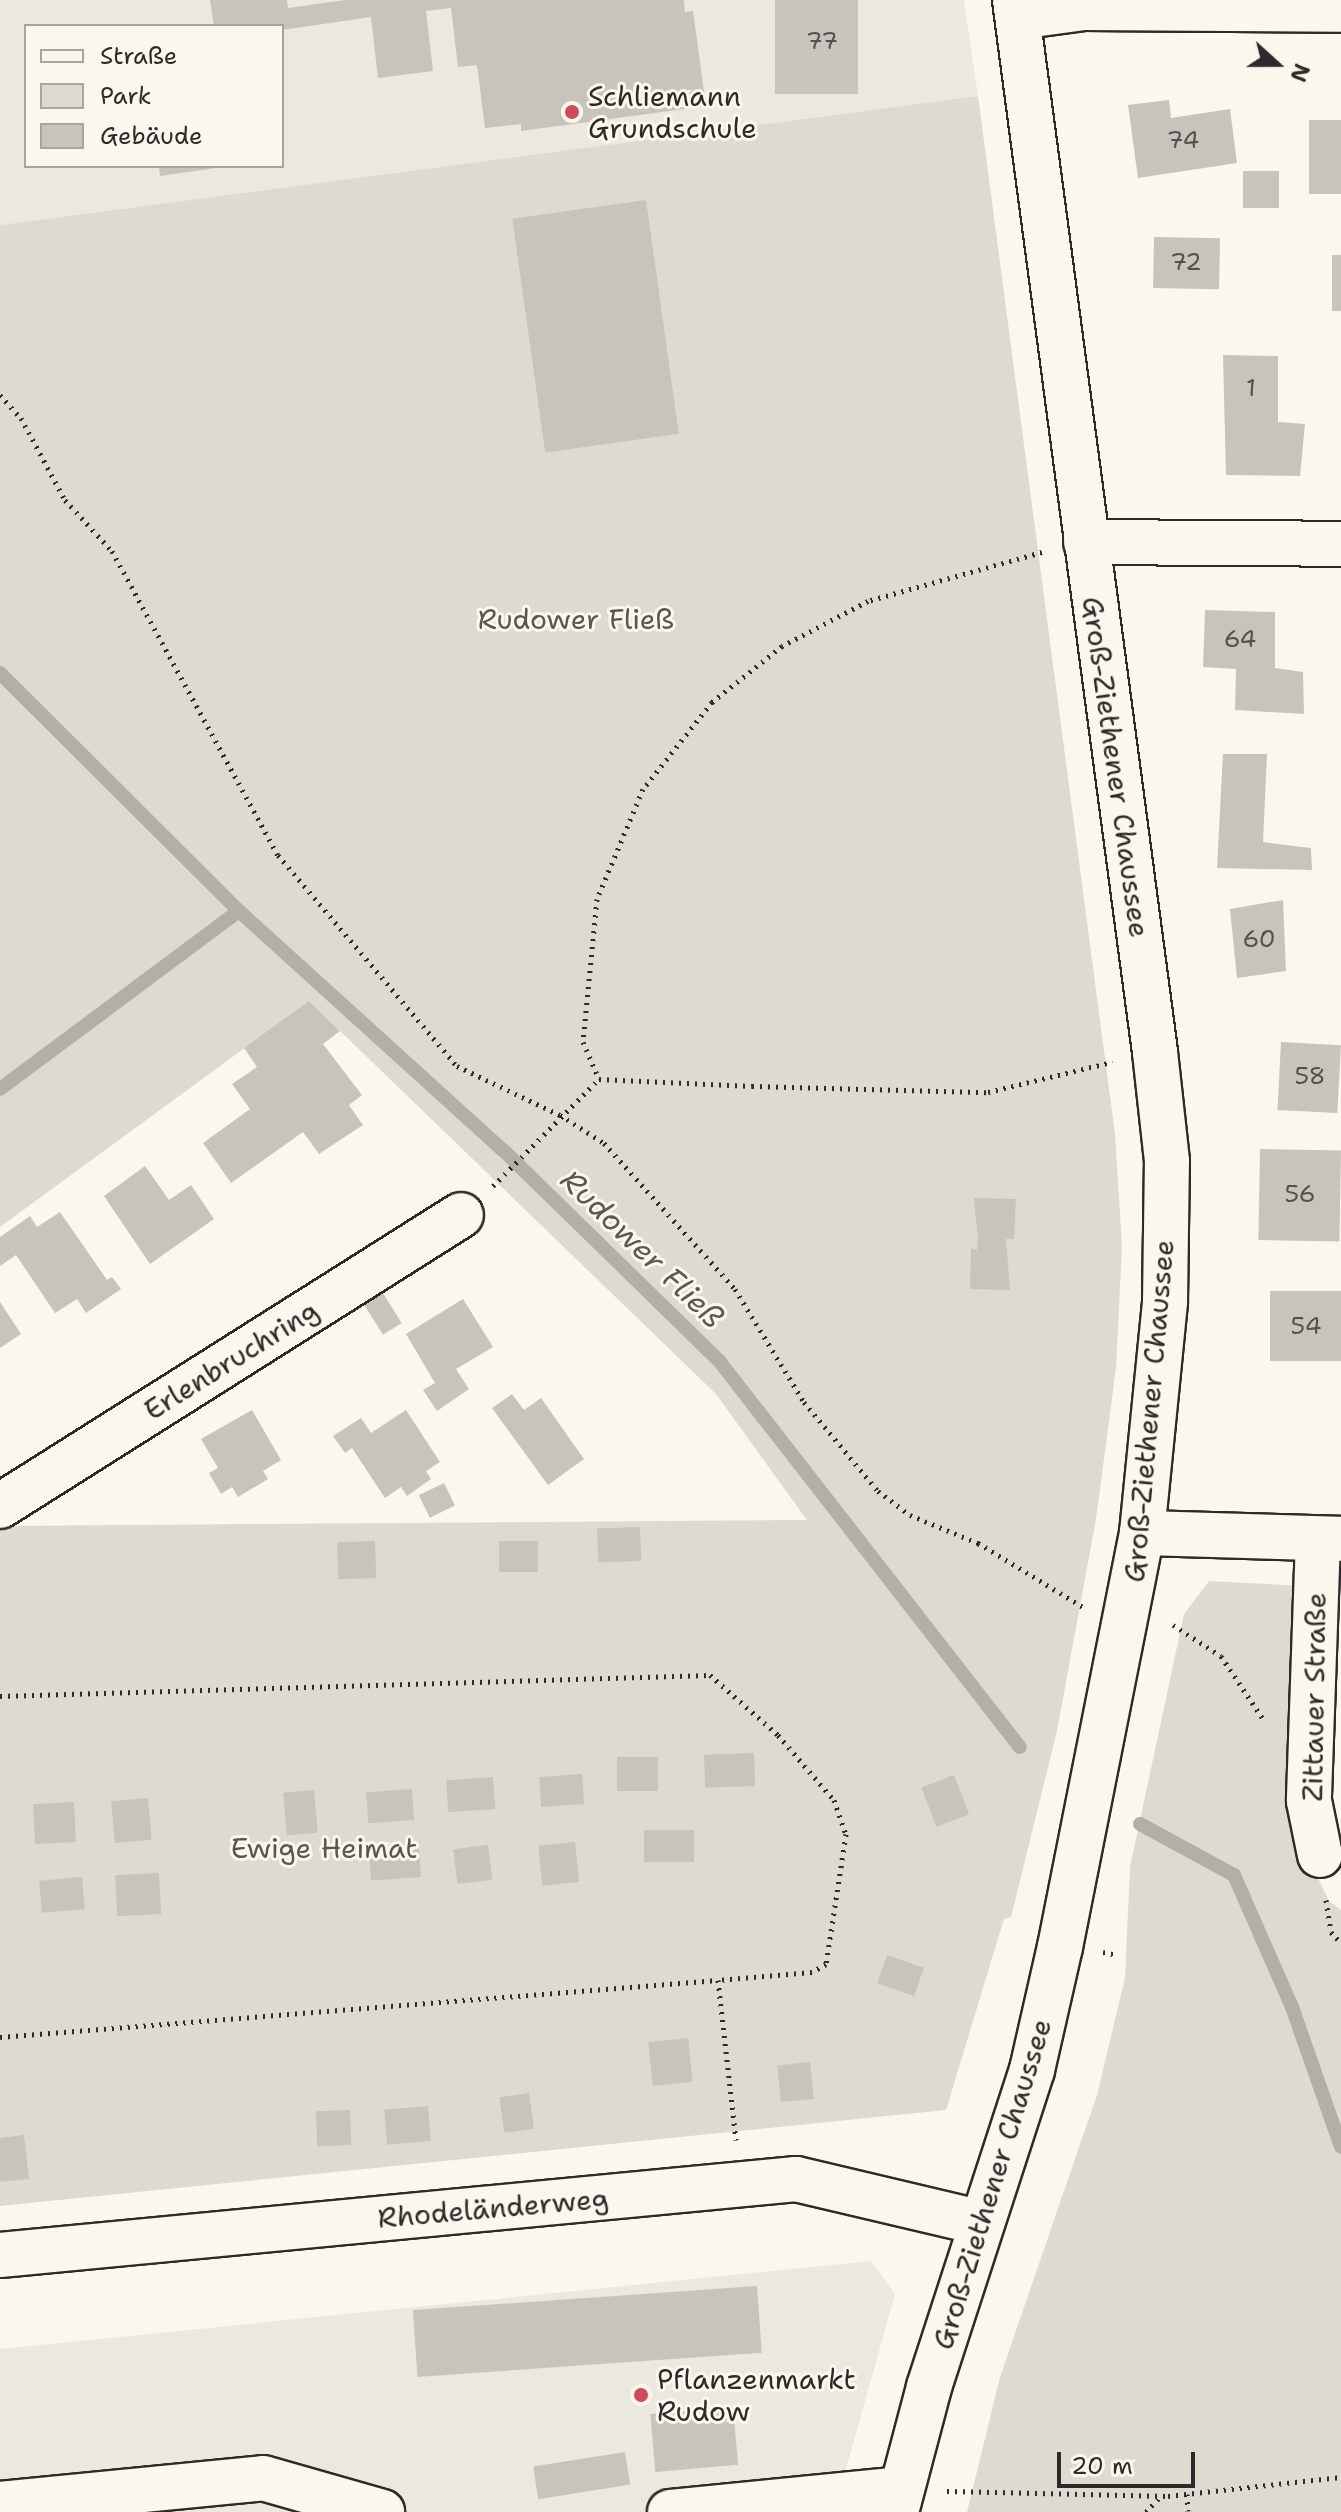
<!DOCTYPE html>
<meta charset="utf-8">
<style>
body{margin:0}
#map{position:relative;width:1341px;height:2512px;overflow:hidden;background:#fbf7ec;font-family:"Shantell Sans",sans-serif}
div>[style]{position:absolute}
[style*='--x']{left:calc(var(--x)*1px);top:calc(var(--y)*1px);width:calc(var(--w)*1px);rotate:calc(var(--a)*1deg)}
.built>*{inset:0;background:#ebe8de}
.green>*{inset:0;background:#dddad0}
.stream>*{height:14px;margin:-7px;padding:0 7px;transform-origin:7px;border-radius:7px;background:#b1afa7}
.building>*{inset:0;background:#c7c4bc;transform-origin:0 0}
.path>*{height:5px;margin-top:-2.5px;transform-origin:0;background:repeating-linear-gradient(90deg,#2b2b2b 0 2px,transparent 0 8px)}
.roads{filter:drop-shadow(2px 0 #2b2b2b) drop-shadow(-2px 0 #2b2b2b) drop-shadow(0 2px #2b2b2b) drop-shadow(0 -2px #2b2b2b)}
.minor>*{height:44px;margin:-22px;padding:0 22px;transform-origin:22px;border-radius:22px;background:#fbf7ec}
.dots>*{width:22px;height:22px;translate:-50% -50%;box-sizing:border-box;border:4px solid #fbf7ec;border-radius:50%}
span{translate:-50% -50%;white-space:nowrap;text-align:center;line-height:1.15;-webkit-text-stroke:6px #fbf7ec;paint-order:stroke}
.number-label{font-size:24px;color:#52514f}
.number-label span{-webkit-text-stroke-width:0}
.poi-label{font-size:28px;color:#2b2b2b}
.left{translate:0 -50%;text-align:left}
.park-label{font-size:28px;color:#585754}
.street-label{font-size:28px;color:#2b2b2b}
.water-label{font-size:30px;color:#5a5956;font-style:italic}
.legend{position:absolute;left:24px;top:24px;width:260px;height:144px;box-sizing:border-box;background:#fbf7ec;border:2px solid #a8a59f;margin:0;padding:10px 14px;list-style:none;font-size:24px;color:#2b2b2b}
.legend li{display:flex;align-items:center;gap:16px;height:40px}
.legend b{width:40px;border:2px solid #a8a59f}
.north{position:absolute;left:1237px;top:24px;width:80px;height:80px;-webkit-text-stroke:6px #fbf7ec;paint-order:stroke;rotate:111deg;font-size:22px;font-weight:700;line-height:32px;text-align:center;color:#2b2b2b}
.north::after{content:'';display:block;margin:auto;width:28px;height:36px;background:#2b2b2b;clip-path:polygon(50% 0,100% 100%,50% 72%,0 100%)}
.scale{position:absolute;left:1057px;top:2452px;width:138px;height:36px;box-sizing:border-box;border:4px solid #2b2b2b;border-top:0;padding-left:10px;font-size:24px;line-height:28px;white-space:nowrap;color:#2b2b2b;-webkit-text-stroke:6px #fbf7ec;paint-order:stroke}
</style>
<div id="map">
<div class="built">
<div style="clip-path:polygon(evenodd,0 0,964px 0,978px 96px,0 225px,0 0,26px 26px,282px 26px,282px 166px,26px 166px,26px 26px)"></div>
<div style="clip-path:polygon(871px 2261px,895px 2294px,834px 2512px,0 2512px,0 2349px)"></div>
</div>
<div class="green">
<div style="clip-path:polygon(978px 96px,1115px 1134px,1122px 1246px,1116px 1368px,1096px 1519px,1057px 1731px,1011px 1917px,1004px 1919px,946px 2110px,0 2206px,0 1526px,807px 1520px,716px 1394px,309px 1001px,0 1227px,0 225px)"></div>
<div style="clip-path:polygon(1209px 1581px,1303px 1586px,1314px 1870px,1329px 1901px,1341px 1910px,1341px 2512px,967px 2512px,1000px 2377px,1097px 2095px,1125px 1978px,1130px 1867px,1184px 1614px)"></div>
</div>
<div class="stream">
<div style="--x:0;--y:673;--w:337;--a:44.9"></div>
<div style="--x:239;--y:911;--w:356;--a:42.2"></div>
<div style="--x:503;--y:1150;--w:303;--a:44.3"></div>
<div style="--x:720;--y:1362;--w:488;--a:52.1"></div>
<div style="--x:0;--y:1089;--w:298;--a:-36.7"></div>
<div style="--x:1140;--y:1824;--w:107;--a:28.5"></div>
<div style="--x:1234;--y:1875;--w:144;--a:66.3"></div>
<div style="--x:1292;--y:2007;--w:148;--a:70.7"></div>
</div>
<div class="building">
<div style="clip-path:polygon(210px 0,287px 0,288px 8px,345px 0,684px 0,685px 12px,693px 11px,706px 106px,521px 131px,521px 124px,485px 128px,477px 65px,458px 67px,451px 8px,426px 11px,433px 71px,378px 78px,371px 17px,282px 30px,214px 26px)"></div>
<div style="left:775px;top:0;width:83px;height:94px"></div>
<div style="clip-path:polygon(1169px 100px,1171px 118px,1230px 109px,1237px 163px,1138px 178px,1128px 105px)"></div>
<div style="left:1341px;top:120px;width:74px;height:32px;rotate:90deg"></div>
<div style="clip-path:polygon(159px 166px,216px 166px,216px 168px,160px 176px)"></div>
<div style="left:1243px;top:171px;width:36px;height:37px"></div>
<div style="left:646px;top:200px;width:236px;height:135px;rotate:82deg"></div>
<div style="left:1154px;top:237px;width:66px;height:51px;rotate:1deg"></div>
<div style="left:1332px;top:255px;width:9px;height:56px"></div>
<div style="clip-path:polygon(1223px 355px,1278px 356px,1278px 422px,1305px 424px,1300px 476px,1226px 475px)"></div>
<div style="clip-path:polygon(1205px 610px,1275px 612px,1275px 668px,1303px 672px,1304px 714px,1235px 710px,1236px 669px,1203px 667px)"></div>
<div style="clip-path:polygon(1223px 754px,1267px 754px,1263px 842px,1311px 848px,1312px 870px,1217px 868px)"></div>
<div style="clip-path:polygon(1283px 900px,1286px 971px,1237px 978px,1230px 909px)"></div>
<div style="clip-path:polygon(309px 1001px,340px 1031px,323px 1044px,362px 1095px,349px 1105px,363px 1125px,319px 1154px,303px 1132px,231px 1183px,203px 1143px,250px 1109px,232px 1084px,257px 1067px,244px 1048px)"></div>
<div style="left:1281px;top:1042px;width:60px;height:68px;rotate:3deg"></div>
<div style="left:1260px;top:1149px;width:81px;height:91px;rotate:1deg"></div>
<div style="clip-path:polygon(145px 1166px,169px 1200px,191px 1185px,214px 1219px,150px 1264px,104px 1196px)"></div>
<div style="clip-path:polygon(974px 1198px,1016px 1199px,1014px 1239px,1006px 1239px,1010px 1290px,970px 1289px,971px 1248px,977px 1250px,978px 1239px)"></div>
<div style="clip-path:polygon(60px 1212px,107px 1280px,112px 1277px,121px 1289px,86px 1313px,77px 1299px,55px 1313px,16px 1255px,0 1266px,0 1237px,30px 1216px,37px 1227px)"></div>
<div style="left:381px;top:1290px;width:39px;height:22px;rotate:58deg"></div>
<div style="left:1341px;top:1291px;width:70px;height:71px;rotate:90deg"></div>
<div style="clip-path:polygon(463px 1299px,493px 1347px,456px 1369px,469px 1389px,437px 1411px,423px 1390px,435px 1383px,406px 1334px)"></div>
<div style="clip-path:polygon(0 1302px,21px 1334px,0 1348px)"></div>
<div style="clip-path:polygon(512px 1394px,524px 1410px,541px 1398px,584px 1459px,548px 1485px,492px 1408px)"></div>
<div style="clip-path:polygon(252px 1410px,281px 1460px,263px 1471px,268px 1479px,238px 1497px,232px 1487px,221px 1494px,209px 1473px,218px 1468px,201px 1439px)"></div>
<div style="clip-path:polygon(406px 1410px,440px 1462px,426px 1471px,431px 1479px,407px 1496px,401px 1487px,385px 1498px,352px 1448px,345px 1453px,333px 1436px,361px 1418px,371px 1433px)"></div>
<div style="left:444px;top:1483px;width:25px;height:28px;rotate:64deg"></div>
<div style="left:640px;top:1527px;width:34px;height:43px;rotate:88deg"></div>
<div style="left:375px;top:1541px;width:37px;height:38px;rotate:88deg"></div>
<div style="left:499px;top:1541px;width:39px;height:31px"></div>
<div style="left:754px;top:1753px;width:33px;height:50px;rotate:88deg"></div>
<div style="left:658px;top:1757px;width:34px;height:41px;rotate:90deg"></div>
<div style="left:582px;top:1774px;width:30px;height:43px;rotate:86deg"></div>
<div style="left:954px;top:1775px;width:42px;height:35px;rotate:69deg"></div>
<div style="left:493px;top:1777px;width:32px;height:47px;rotate:86deg"></div>
<div style="left:412px;top:1789px;width:31px;height:46px;rotate:86deg"></div>
<div style="left:314px;top:1790px;width:43px;height:31px;rotate:85deg"></div>
<div style="left:148px;top:1798px;width:42px;height:37px;rotate:85deg"></div>
<div style="left:74px;top:1802px;width:40px;height:41px;rotate:87deg"></div>
<div style="left:694px;top:1830px;width:32px;height:50px;rotate:90deg"></div>
<div style="left:575px;top:1842px;width:40px;height:37px;rotate:84deg"></div>
<div style="left:488px;top:1845px;width:35px;height:35px;rotate:83deg"></div>
<div style="left:419px;top:1849px;width:28px;height:50px;rotate:86deg"></div>
<div style="left:159px;top:1873px;width:41px;height:44px;rotate:87deg"></div>
<div style="left:82px;top:1877px;width:32px;height:43px;rotate:85deg"></div>
<div style="left:887px;top:1955px;width:39px;height:30px;rotate:19deg"></div>
<div style="left:688px;top:2038px;width:44px;height:40px;rotate:84deg"></div>
<div style="left:810px;top:2062px;width:37px;height:33px;rotate:84deg"></div>
<div style="left:529px;top:2093px;width:36px;height:30px;rotate:82deg"></div>
<div style="left:428px;top:2106px;width:35px;height:44px;rotate:85deg"></div>
<div style="left:350px;top:2110px;width:35px;height:34px;rotate:88deg"></div>
<div style="clip-path:polygon(24px 2135px,29px 2179px,0 2182px,0 2138px)"></div>
<div style="left:757px;top:2286px;width:67px;height:345px;rotate:86deg"></div>
<div style="left:733px;top:2407px;width:58px;height:83px;rotate:85deg"></div>
<div style="left:625px;top:2452px;width:33px;height:93px;rotate:81deg"></div>
</div>
<div class="path">
<div style="--x:0;--y:395;--w:31;--a:48"></div>
<div style="--x:21;--y:418;--w:93;--a:61.8"></div>
<div style="--x:65;--y:500;--w:69;--a:47.3"></div>
<div style="--x:112;--y:551;--w:346;--a:61.4"></div>
<div style="--x:278;--y:855;--w:277;--a:49.7"></div>
<div style="--x:457;--y:1066;--w:114;--a:25.4"></div>
<div style="--x:560;--y:1115;--w:52;--a:32.5"></div>
<div style="--x:604;--y:1143;--w:196;--a:48.1"></div>
<div style="--x:735;--y:1289;--w:132;--a:58.6"></div>
<div style="--x:804;--y:1402;--w:116;--a:50.3"></div>
<div style="--x:878;--y:1491;--w:40;--a:37"></div>
<div style="--x:910;--y:1515;--w:74;--a:22.4"></div>
<div style="--x:978;--y:1543;--w:123;--a:31.4"></div>
<div style="--x:1042;--y:552;--w:181;--a:164.3"></div>
<div style="--x:868;--y:601;--w:97;--a:152.4"></div>
<div style="--x:782;--y:646;--w:90;--a:141.3"></div>
<div style="--x:712;--y:702;--w:111;--a:128.4"></div>
<div style="--x:643;--y:789;--w:119;--a:112.7"></div>
<div style="--x:597;--y:899;--w:144;--a:95.6"></div>
<div style="--x:583;--y:1042;--w:40;--a:66.6"></div>
<div style="--x:599;--y:1079;--w:153;--a:2.6"></div>
<div style="--x:752;--y:1086;--w:236;--a:1.5"></div>
<div style="--x:988;--y:1092;--w:128;--a:-13.6"></div>
<div style="--x:493;--y:1186;--w:151;--a:-45.3"></div>
<div style="--x:1173;--y:1625;--w:57;--a:32.9"></div>
<div style="--x:1221;--y:1656;--w:79;--a:56.3"></div>
<div style="--x:0;--y:1696;--w:710;--a:-1.69"></div>
<div style="--x:710;--y:1675;--w:91;--a:41.4"></div>
<div style="--x:778;--y:1735;--w:86;--a:49.3"></div>
<div style="--x:834;--y:1800;--w:36;--a:71"></div>
<div style="--x:846;--y:1834;--w:132;--a:98.7"></div>
<div style="--x:826;--y:1964;--w:16;--a:150"></div>
<div style="--x:812;--y:1972;--w:94;--a:175.1"></div>
<div style="--x:718;--y:1980;--w:161;--a:83.6"></div>
<div style="--x:1326;--y:1900;--w:32;--a:81"></div>
<div style="--x:1331;--y:1932;--w:15;--a:48"></div>
<div style="--x:1103;--y:1952;--w:14;--a:12"></div>
<div style="--x:0;--y:2037;--w:720;--a:-4.54"></div>
<div style="--x:947;--y:2491;--w:221;--a:1.3"></div>
<div style="--x:1168;--y:2496;--w:174;--a:-6.3"></div>
<div style="--x:1187;--y:2494;--w:17;--a:87"></div>
<div style="--x:1146;--y:2512;--w:21;--a:-47"></div>
</div>
<div class="roads">
<div class="minor">
<div style="--x:1018;--y:17;--w:67;--a:-7.8"></div>
<div style="--x:1084;--y:8;--w:257;--a:0.4"></div>
<div style="--x:1086;--y:542;--w:255;--a:0.4"></div>
<div style="--x:0;--y:1506;--w:545;--a:-32.26"></div>
<div style="--x:1142;--y:1533;--w:199;--a:1.7"></div>
<div style="--x:1318;--y:1539;--w:262;--a:92"></div>
<div style="--x:1309;--y:1801;--w:55;--a:78.5"></div>
<div style="--x:0;--y:2255;--w:800;--a:-5.45"></div>
<div style="--x:796;--y:2179;--w:191;--a:13.3"></div>
<div style="--x:0;--y:2504;--w:264;--a:-5.6"></div>
<div style="--x:263;--y:2478;--w:124;--a:15.9"></div>
<div style="--x:670;--y:2512;--w:232;--a:-5.7"></div>
<div style="--x:896;--y:2512;--w:129;--a:-75.2"></div>
<div style="--x:929;--y:2387;--w:333;--a:-72"></div>
<div style="--x:1032;--y:2070;--w:126;--a:-77.2"></div>
<div style="--x:1060;--y:1947;--w:422;--a:-78.8"></div>
<div style="--x:1142;--y:1533;--w:233;--a:-84.3"></div>
<div style="--x:1165;--y:1301;--w:140;--a:-89.2"></div>
<div style="--x:1167;--y:1161;--w:110;--a:-96.3"></div>
<div style="--x:1155;--y:1052;--w:1061;--a:-97.58"></div>
</div>
</div>
<div class="dots">
<div style="left:572px;top:112px;background:#d1495b"></div>
<div style="left:641px;top:2395px;background:#d1495b"></div>
</div>
<div class="number-label">
<span style="left:822px;top:42px">77</span>
<span style="left:1183px;top:141px">74</span>
<span style="left:1186px;top:263px">72</span>
<span style="left:1251px;top:389px">1</span>
<span style="left:1240px;top:640px">64</span>
<span style="left:1259px;top:940px">60</span>
<span style="left:1310px;top:1077px">58</span>
<span style="left:1300px;top:1195px">56</span>
<span style="left:1306px;top:1327px">54</span>
</div>
<div class="poi-label">
<span class="left" style="left:588px;top:112px">Schliemann<br>Grundschule</span>
<span class="left" style="left:657px;top:2395px">Pflanzenmarkt<br>Rudow</span>
</div>
<div class="park-label">
<span style="left:576px;top:619px">Rudower Fließ</span>
<span style="left:324px;top:1848px">Ewige Heimat</span>
</div>
<div class="street-label">
<span style="left:1116px;top:767px;rotate:82deg">Groß-Ziethener Chaussee</span>
<span style="left:231px;top:1360px;rotate:-32deg">Erlenbruchring</span>
<span style="left:1149px;top:1411px;rotate:-85deg">Groß-Ziethener Chaussee</span>
<span style="left:1314px;top:1697px;rotate:-89deg">Zittauer Straße</span>
<span style="left:992px;top:2184px;rotate:-73deg">Groß-Ziethener Chaussee</span>
<span style="left:493px;top:2208px;rotate:-5deg">Rhodeländerweg</span>
</div>
<div class="water-label">
<span style="left:642px;top:1249px;rotate:44deg">Rudower Fließ</span>
</div>
<ul class="legend">
<li><b style="height:10px;background:#fbf7ec"></b>Straße</li>
<li><b style="height:22px;background:#dddad0"></b>Park</li>
<li><b style="height:22px;background:#c7c4bc"></b>Gebäude</li>
</ul>
<div class="north">N</div>
<div class="scale">20 m</div>
</div>
